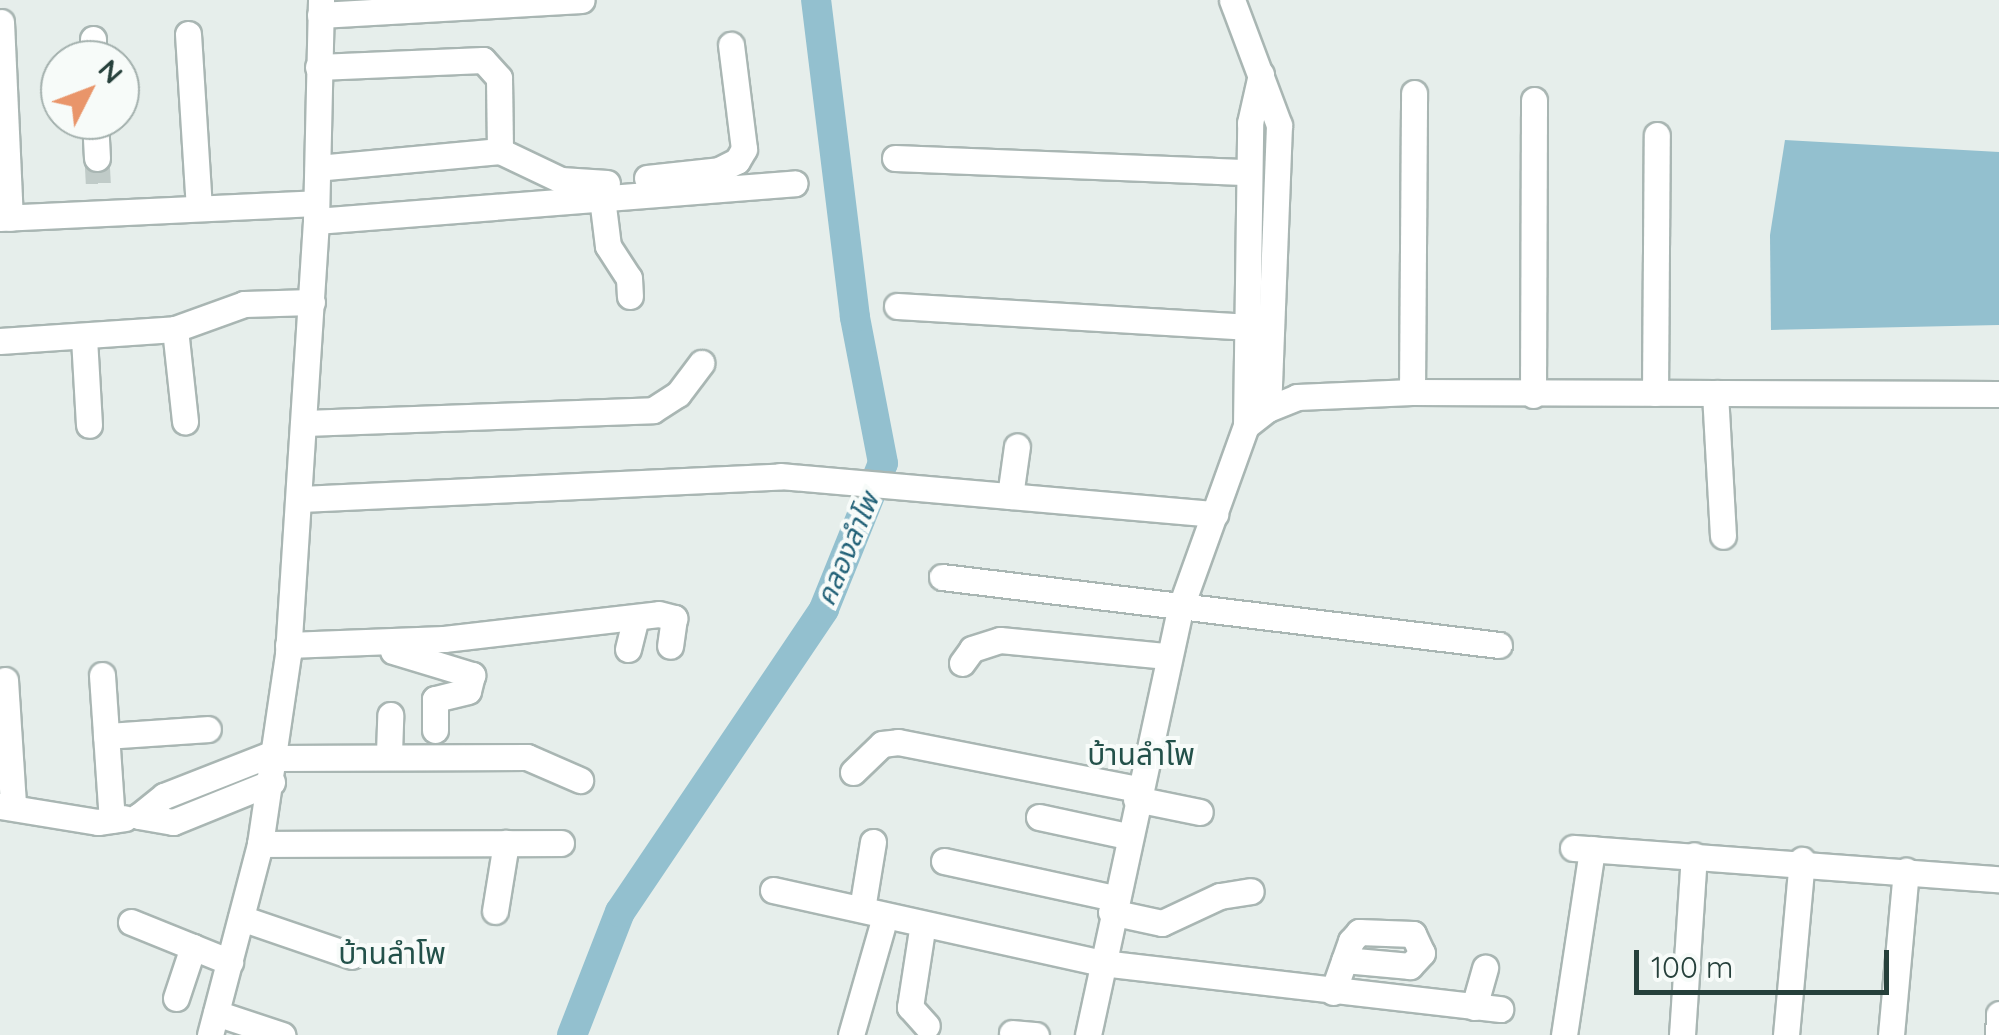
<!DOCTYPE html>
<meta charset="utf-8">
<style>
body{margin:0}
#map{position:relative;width:1999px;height:1035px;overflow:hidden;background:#e6eeeb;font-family:Quicksand,"Noto Sans Thai",sans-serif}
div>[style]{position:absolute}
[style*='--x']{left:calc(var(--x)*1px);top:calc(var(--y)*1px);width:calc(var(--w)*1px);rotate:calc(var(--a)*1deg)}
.water>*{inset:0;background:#93c0cf}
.river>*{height:30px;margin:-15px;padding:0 15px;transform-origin:15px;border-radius:15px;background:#93c0cf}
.minor-tunnel>*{height:25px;margin-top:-12.5px;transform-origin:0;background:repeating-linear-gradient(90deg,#c0cbc8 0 25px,transparent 0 37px)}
.roads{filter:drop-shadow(2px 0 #a9b6b3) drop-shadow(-2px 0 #a9b6b3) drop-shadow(0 2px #a9b6b3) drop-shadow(0 -2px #a9b6b3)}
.minor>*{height:25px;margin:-12.5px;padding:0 12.5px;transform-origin:12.5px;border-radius:12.5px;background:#fff}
span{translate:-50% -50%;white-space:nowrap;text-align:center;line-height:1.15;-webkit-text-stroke:8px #f7fbf9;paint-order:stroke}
.water-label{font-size:28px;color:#236278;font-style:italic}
.quarter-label{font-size:30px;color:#23514a}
.north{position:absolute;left:40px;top:40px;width:100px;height:100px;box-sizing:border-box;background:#f7fbf9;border:2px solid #a3b0ad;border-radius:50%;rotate:48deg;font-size:28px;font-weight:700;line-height:40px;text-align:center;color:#26403b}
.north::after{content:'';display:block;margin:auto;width:35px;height:45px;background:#e9956a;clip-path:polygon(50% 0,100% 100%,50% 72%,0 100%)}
.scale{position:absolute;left:1634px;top:950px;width:255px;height:45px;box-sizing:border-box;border:5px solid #26403b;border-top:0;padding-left:12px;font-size:30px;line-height:35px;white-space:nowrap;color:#26403b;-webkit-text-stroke:8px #f7fbf9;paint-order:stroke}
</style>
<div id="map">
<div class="water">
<div style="clip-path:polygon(1785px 140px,1999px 152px,1999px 325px,1771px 330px,1770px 235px)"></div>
</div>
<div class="river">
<div style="--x:572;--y:1035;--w:132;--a:-68.7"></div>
<div style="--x:620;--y:912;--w:365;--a:-56"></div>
<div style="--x:824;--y:609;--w:157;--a:-68"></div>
<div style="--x:883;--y:463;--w:149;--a:-100.9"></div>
<div style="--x:855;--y:317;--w:319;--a:-97"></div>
</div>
<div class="minor-tunnel">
<div style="--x:97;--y:158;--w:35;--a:87"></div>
</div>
<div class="roads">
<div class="minor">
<div style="--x:1232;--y:0;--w:134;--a:69.4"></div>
<div style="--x:1279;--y:125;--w:284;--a:92.2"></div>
<div style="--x:320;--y:15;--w:262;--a:-3.3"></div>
<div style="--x:1;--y:22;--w:196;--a:87.4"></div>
<div style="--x:188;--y:34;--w:174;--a:86.4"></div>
<div style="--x:93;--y:39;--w:21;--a:90"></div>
<div style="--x:318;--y:67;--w:165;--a:-2.4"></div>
<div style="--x:483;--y:60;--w:24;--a:48"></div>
<div style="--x:499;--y:78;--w:73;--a:89.2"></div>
<div style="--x:500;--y:151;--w:183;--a:174.7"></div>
<div style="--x:95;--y:120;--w:38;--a:87"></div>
<div style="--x:500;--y:151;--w:68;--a:25.4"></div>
<div style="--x:561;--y:180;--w:46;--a:3.7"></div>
<div style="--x:895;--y:158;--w:354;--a:2.3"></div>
<div style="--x:647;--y:178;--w:72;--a:-6.3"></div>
<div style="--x:719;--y:170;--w:20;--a:-27"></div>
<div style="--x:737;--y:161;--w:14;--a:-60"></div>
<div style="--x:744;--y:149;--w:105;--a:-97.1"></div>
<div style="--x:602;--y:198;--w:48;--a:82.9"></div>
<div style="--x:608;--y:246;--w:38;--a:57"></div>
<div style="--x:629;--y:278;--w:18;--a:87"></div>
<div style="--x:0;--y:218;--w:316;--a:-2.7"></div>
<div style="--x:316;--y:221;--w:480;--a:-4.5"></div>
<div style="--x:897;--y:306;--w:350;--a:3.4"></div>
<div style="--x:175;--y:329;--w:93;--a:83.8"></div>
<div style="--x:84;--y:338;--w:87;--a:86.7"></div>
<div style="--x:0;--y:341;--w:175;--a:-3.9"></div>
<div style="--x:175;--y:329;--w:73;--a:-19.9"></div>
<div style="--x:244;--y:304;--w:68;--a:-1.7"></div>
<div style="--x:1412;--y:392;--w:299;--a:-89.6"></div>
<div style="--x:1655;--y:393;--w:258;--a:-89.6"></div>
<div style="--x:1715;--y:393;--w:143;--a:86.8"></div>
<div style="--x:1533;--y:395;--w:295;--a:-89.8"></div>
<div style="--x:305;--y:423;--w:348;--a:-2.1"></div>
<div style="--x:653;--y:410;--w:30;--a:-33"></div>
<div style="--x:678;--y:394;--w:39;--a:-53"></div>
<div style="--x:1246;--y:426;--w:303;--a:-89.2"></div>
<div style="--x:1250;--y:123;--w:50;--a:-77.3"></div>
<div style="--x:1010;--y:496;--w:50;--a:-82"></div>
<div style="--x:301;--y:499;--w:480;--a:-2.7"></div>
<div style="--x:780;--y:476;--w:437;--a:5"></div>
<div style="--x:942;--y:577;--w:561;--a:6.96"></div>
<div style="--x:288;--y:645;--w:156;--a:-2.2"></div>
<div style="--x:444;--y:639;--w:216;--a:-6.6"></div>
<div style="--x:659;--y:614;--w:16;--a:15"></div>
<div style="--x:674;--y:618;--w:28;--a:98"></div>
<div style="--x:628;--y:649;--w:29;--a:-76"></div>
<div style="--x:393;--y:651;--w:83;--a:16.9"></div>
<div style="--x:472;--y:675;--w:16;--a:104"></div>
<div style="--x:468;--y:691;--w:34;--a:166"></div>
<div style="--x:435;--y:699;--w:31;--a:90"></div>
<div style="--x:962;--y:663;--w:17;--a:-54"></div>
<div style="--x:972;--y:649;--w:29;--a:-18"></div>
<div style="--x:1000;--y:640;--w:168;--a:5.5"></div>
<div style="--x:102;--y:675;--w:145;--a:86.1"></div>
<div style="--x:5;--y:680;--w:125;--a:86.3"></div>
<div style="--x:106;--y:736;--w:102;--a:-3.9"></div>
<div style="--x:389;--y:753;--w:38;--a:-88"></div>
<div style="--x:276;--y:758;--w:251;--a:-0.2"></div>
<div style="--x:527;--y:757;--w:58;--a:23.5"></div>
<div style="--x:853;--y:772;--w:40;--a:-44"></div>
<div style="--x:882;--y:744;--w:16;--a:-7"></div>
<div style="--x:898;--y:742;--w:244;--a:11.1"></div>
<div style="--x:272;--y:782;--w:107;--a:158"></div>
<div style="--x:173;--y:822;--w:35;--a:-170"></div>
<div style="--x:139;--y:816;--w:32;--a:-39"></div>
<div style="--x:164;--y:796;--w:120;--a:-21.4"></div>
<div style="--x:1136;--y:799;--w:65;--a:11.5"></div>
<div style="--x:0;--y:806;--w:99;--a:9.3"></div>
<div style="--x:98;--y:822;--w:27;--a:-8"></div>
<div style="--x:1039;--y:817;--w:90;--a:12.2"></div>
<div style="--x:260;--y:844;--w:301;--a:-0.2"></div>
<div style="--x:1573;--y:848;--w:427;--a:4.2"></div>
<div style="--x:944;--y:861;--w:174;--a:12.3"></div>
<div style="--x:773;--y:890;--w:337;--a:12.5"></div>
<div style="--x:1102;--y:963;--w:401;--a:6.6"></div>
<div style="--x:862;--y:909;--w:68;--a:-80.7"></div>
<div style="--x:495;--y:911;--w:69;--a:-80.8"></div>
<div style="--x:1111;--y:912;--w:52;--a:12.2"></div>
<div style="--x:1162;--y:923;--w:64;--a:-25"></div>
<div style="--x:1220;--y:896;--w:31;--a:-9"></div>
<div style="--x:241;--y:918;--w:117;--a:18.9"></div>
<div style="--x:131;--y:922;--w:107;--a:22"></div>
<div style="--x:921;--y:936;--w:72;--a:98.8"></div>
<div style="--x:910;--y:1007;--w:25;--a:48"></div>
<div style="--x:1333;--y:992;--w:54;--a:-70.6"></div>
<div style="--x:1351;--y:941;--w:12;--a:-48"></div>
<div style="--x:1359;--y:932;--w:54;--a:2.1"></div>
<div style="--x:1413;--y:934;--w:21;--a:65"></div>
<div style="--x:1422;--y:953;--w:18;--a:133"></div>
<div style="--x:1410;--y:966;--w:66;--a:-174.8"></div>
<div style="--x:176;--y:998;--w:54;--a:-71.6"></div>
<div style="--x:1474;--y:1007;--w:41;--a:-74.2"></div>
<div style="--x:216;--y:1013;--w:70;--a:18.4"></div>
<div style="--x:1012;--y:1033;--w:24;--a:5"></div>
<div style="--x:210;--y:1035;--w:197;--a:-75.3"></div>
<div style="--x:260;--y:844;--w:192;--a:-81.6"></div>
<div style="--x:288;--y:654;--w:434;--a:-86.3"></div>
<div style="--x:316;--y:221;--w:221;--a:-88.7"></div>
<div style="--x:851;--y:1035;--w:112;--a:-74"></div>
<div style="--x:1088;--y:1035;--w:436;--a:-77.8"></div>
<div style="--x:1180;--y:609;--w:195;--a:-70.2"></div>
<div style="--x:1246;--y:426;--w:28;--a:-38"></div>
<div style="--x:1268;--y:409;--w:31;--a:-22"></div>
<div style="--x:1297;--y:397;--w:115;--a:-2.5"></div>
<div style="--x:1412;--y:392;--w:587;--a:0.2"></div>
<div style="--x:1564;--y:1035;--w:188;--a:-81.4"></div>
<div style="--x:1682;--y:1035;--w:180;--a:-86.2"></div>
<div style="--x:1786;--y:1035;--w:176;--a:-84.8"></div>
<div style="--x:1891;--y:1035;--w:165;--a:-84.8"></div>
<div style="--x:1998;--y:1035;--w:21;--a:-87"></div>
</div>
</div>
<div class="water-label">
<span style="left:847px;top:549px;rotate:-67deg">คลองลำโพ</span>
</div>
<div class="quarter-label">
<span style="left:1141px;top:754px">บ้านลำโพ</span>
<span style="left:392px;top:953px">บ้านลำโพ</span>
</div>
<div class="north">N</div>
<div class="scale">100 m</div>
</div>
